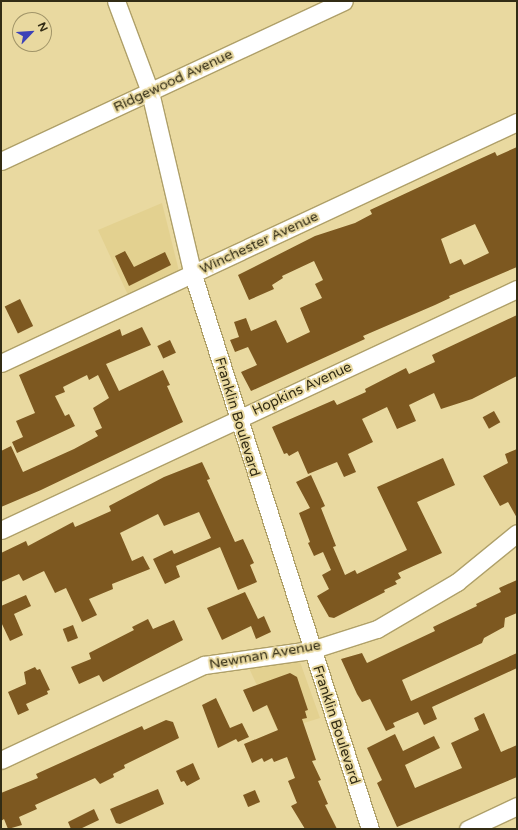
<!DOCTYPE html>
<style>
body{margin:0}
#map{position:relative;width:518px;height:830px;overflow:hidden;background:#e9d9a0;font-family:"Varela Round",sans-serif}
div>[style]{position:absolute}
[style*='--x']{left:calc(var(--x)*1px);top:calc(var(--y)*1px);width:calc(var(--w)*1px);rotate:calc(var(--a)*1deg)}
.built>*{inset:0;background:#e3d190}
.building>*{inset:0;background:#7d5820;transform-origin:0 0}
.roads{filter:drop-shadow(1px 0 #afa069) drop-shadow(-1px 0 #afa069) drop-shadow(0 1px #afa069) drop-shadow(0 -1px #afa069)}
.minor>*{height:17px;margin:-8.5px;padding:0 8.5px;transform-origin:8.5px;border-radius:8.5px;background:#fff}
span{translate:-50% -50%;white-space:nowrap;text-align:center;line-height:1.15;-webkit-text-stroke:4px #e9d9a0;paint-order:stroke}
.street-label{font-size:14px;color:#322c15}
.frame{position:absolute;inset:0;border:2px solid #322c15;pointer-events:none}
.north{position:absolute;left:12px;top:12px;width:40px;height:40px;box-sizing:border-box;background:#e9d9a0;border:1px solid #a09468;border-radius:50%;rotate:65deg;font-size:11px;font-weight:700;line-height:16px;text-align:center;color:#322c15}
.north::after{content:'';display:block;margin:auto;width:14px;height:18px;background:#3d42b7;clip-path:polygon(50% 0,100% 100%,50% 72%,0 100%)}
</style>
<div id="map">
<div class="built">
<div style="clip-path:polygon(162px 203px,179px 271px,128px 295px,98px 230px)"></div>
<div style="clip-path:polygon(299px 659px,320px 718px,278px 731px,248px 666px)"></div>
</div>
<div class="building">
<div style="clip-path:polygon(evenodd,517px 147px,517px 267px,449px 296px,450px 298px,435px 305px,363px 336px,365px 339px,251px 391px,241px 372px,257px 365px,248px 347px,235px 352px,230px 340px,239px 337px,234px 322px,246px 318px,251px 331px,276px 320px,287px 343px,310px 332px,300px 308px,322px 298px,315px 284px,323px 280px,314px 261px,282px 276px,283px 278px,272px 285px,274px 289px,249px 300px,238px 275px,315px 236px,355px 223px,372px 214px,370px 210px,473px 162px,495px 152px,497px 156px,517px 147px,475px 224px,489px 253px,464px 265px,461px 259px,450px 264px,441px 239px,475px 224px)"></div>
<div style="clip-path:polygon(125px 251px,134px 267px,165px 252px,171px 265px,129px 286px,115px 256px)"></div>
<div style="left:20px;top:299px;width:30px;height:17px;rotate:64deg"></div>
<div style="clip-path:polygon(517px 315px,517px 376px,472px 399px,441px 409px,434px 393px,409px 405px,416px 421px,397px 429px,387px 407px,362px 419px,373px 442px,348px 454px,356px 472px,344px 477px,337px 462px,308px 474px,298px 451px,289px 456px,287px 453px,284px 454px,272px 427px,334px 400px,337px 405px,366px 392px,365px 389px,406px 368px,409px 374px,435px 362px,432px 355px)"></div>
<div style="clip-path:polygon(142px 327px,151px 345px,106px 364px,119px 391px,163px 370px,170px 385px,167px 386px,183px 422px,41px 490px,1px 507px,1px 451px,11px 446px,23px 472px,74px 449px,98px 436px,95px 431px,102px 428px,93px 408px,109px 398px,98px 375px,89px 380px,87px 375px,63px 387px,65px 392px,55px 396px,65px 416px,69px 414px,75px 426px,17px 453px,12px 442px,23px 437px,16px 421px,35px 413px,19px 375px,120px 329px,122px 336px)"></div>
<div style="left:170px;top:340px;width:14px;height:14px;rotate:65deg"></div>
<div style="left:494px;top:411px;width:13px;height:13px;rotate:61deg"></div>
<div style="clip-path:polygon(517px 449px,517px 518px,508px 502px,500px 506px,483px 476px,508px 463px,505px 454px)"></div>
<div style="clip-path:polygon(443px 458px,455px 485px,417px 502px,442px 553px,398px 573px,401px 578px,395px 581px,397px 584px,384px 590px,385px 592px,334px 618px,329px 617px,317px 596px,329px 589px,322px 575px,331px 570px,323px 552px,314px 556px,308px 543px,310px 542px,299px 513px,310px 508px,296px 482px,311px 475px,325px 506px,321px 508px,336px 546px,333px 547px,345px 575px,355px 570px,357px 574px,407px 550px,377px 487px)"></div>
<div style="clip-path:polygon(202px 462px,210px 479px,207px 480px,235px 542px,243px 539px,254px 563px,250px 565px,257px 582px,238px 590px,220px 547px,176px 566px,180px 577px,165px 584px,153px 559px,172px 550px,174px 554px,211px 538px,199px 512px,164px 526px,158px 514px,120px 533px,132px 561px,143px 556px,150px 569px,112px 584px,113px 589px,89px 599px,97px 615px,82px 622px,66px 588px,55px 593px,44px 571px,23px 581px,19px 574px,1px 582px,1px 553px,26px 541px,28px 546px,73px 522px,75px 527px,111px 511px,109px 506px,164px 477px)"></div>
<div style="clip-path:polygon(517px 580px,517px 613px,505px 618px,504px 627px,484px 638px,482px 643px,402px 680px,411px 701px,517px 653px,517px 668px,432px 707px,437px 719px,424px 725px,418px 712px,393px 723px,395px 727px,386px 731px,370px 699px,362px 702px,357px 694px,341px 659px,362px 653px,367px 663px,435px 631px,433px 627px,477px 606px,476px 604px,501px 592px,499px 588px)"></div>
<div style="clip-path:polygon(245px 592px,258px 619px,264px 616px,271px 632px,256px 639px,251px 626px,222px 640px,207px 608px)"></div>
<div style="clip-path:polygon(26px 595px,31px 606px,14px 614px,23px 635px,10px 641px,1px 622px,1px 606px)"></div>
<div style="clip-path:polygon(148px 619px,153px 629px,174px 620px,183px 640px,103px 682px,99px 675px,79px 684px,71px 667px,91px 659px,89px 653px,134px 630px,132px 627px)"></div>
<div style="left:73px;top:625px;width:14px;height:11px;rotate:69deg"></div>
<div style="clip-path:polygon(35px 667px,37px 670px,40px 669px,50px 690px,47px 691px,48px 694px,26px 704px,29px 710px,18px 715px,8px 692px,26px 684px,24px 672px)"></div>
<div style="clip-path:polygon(290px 673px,297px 677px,308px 710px,305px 711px,307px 718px,302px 719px,316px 760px,312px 761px,321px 780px,318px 781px,328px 804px,325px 805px,337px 829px,305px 829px,291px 806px,297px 803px,288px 781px,295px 778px,287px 757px,274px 762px,272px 758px,264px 762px,262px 758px,252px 763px,244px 744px,278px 730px,267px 705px,253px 712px,243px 690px)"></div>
<div style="clip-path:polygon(216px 698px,230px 728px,242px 723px,249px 737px,238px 742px,236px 739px,218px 748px,202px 705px)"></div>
<div style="clip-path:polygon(484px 713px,501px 752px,517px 745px,517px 777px,397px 827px,377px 783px,382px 780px,367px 748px,395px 734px,403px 751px,434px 736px,440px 748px,405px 765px,415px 788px,462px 768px,451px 743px,479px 730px,474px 718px)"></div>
<div style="clip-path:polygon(166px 720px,173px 722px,179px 738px,124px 765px,125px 768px,113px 774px,114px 777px,100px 784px,95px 778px,35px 805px,37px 809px,19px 817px,22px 825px,8px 829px,4px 819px,1px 821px,1px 793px,38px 778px,36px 774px,142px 726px,144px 730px)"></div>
<div style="clip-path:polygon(193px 763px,200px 779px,187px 786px,184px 781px,181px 782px,176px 771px)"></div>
<div style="clip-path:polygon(158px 789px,164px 804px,120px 824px,116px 823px,110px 809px)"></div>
<div style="left:255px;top:790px;width:13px;height:13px;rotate:67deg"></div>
<div style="clip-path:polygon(94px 809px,99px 820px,80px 829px,71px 829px,68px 822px)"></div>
</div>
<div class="roads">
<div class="minor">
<div style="--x:116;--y:1;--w:97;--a:69.5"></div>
<div style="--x:150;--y:92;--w:188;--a:76.8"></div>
<div style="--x:193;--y:275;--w:582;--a:72.28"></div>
<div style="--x:1;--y:161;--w:378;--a:-25"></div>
<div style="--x:1;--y:363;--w:570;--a:-25.04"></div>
<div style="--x:1;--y:530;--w:570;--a:-25.04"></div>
<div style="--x:1;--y:760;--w:224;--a:-25.1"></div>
<div style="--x:204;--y:665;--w:108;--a:-8"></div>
<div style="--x:311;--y:650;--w:69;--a:-17.7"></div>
<div style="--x:377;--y:629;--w:93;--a:-30.4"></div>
<div style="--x:457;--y:582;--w:77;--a:-39.2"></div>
<div style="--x:468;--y:829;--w:54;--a:-25.1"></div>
</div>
</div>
<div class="street-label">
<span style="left:173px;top:81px;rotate:-25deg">Ridgewood Avenue</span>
<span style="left:259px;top:243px;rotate:-25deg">Winchester Avenue</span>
<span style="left:302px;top:389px;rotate:-25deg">Hopkins Avenue</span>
<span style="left:237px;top:417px;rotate:73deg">Franklin Boulevard</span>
<span style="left:265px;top:655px;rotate:-10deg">Newman Avenue</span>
<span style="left:336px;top:725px;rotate:72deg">Franklin Boulevard</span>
</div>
<div class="frame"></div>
<div class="north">N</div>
</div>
